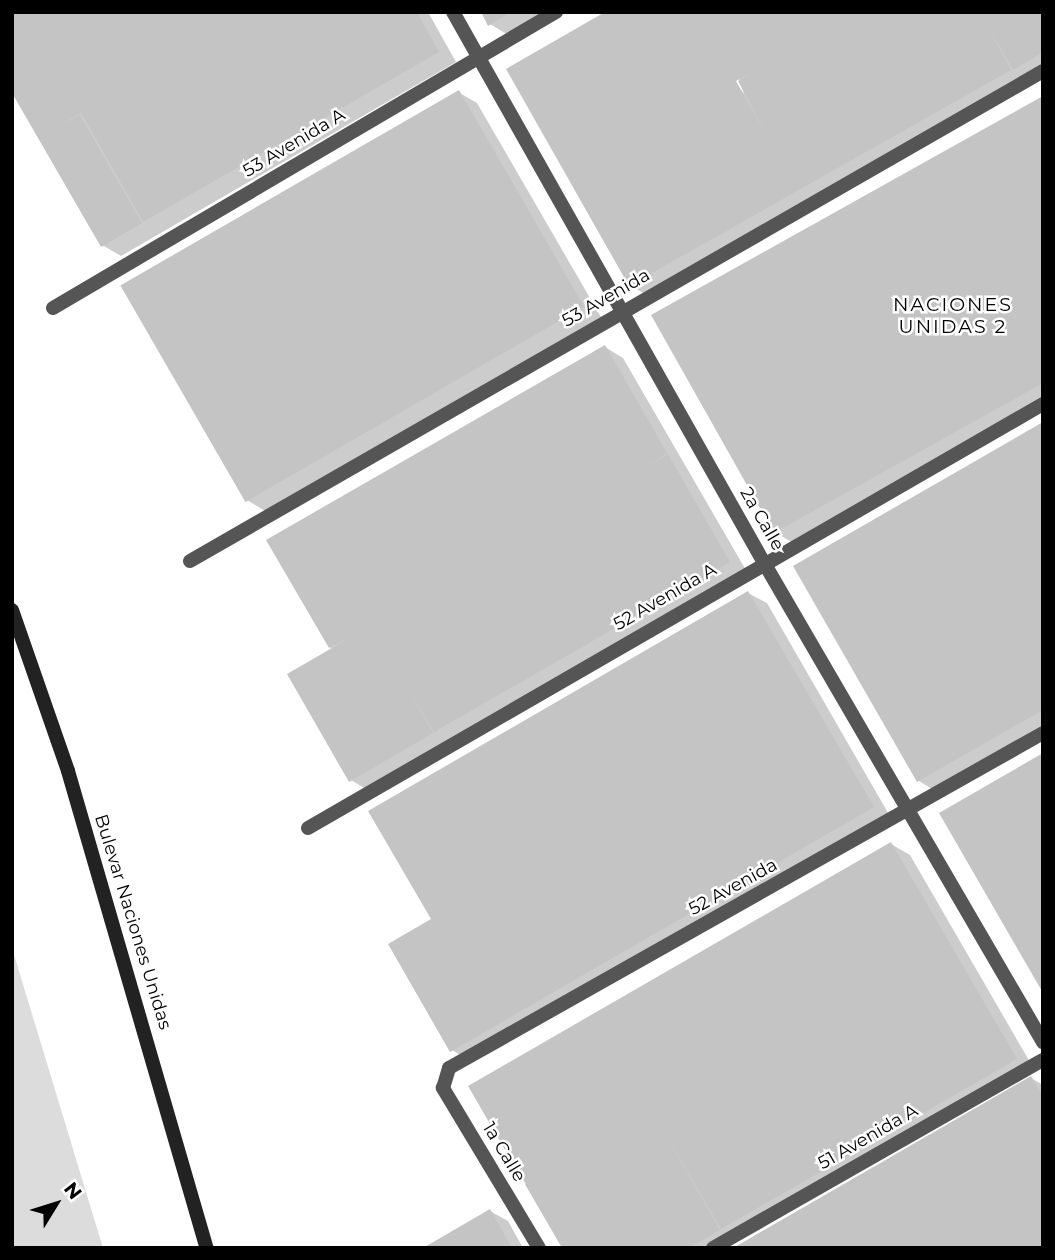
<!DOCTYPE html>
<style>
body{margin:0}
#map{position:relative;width:1055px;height:1260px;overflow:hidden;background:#fff;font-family:Montserrat,sans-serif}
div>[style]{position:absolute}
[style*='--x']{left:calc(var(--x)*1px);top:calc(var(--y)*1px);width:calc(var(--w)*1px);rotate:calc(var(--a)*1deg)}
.green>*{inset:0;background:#dcdcdc}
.shadow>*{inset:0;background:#0003}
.building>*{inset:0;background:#c4c4c4;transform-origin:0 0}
.street>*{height:14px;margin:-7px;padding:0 7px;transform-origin:7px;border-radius:7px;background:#555}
.secondary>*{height:14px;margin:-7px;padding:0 7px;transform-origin:7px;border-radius:7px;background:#222}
span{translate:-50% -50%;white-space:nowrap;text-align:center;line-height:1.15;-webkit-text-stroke:5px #fff;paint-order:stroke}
.street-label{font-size:18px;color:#000}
.neighbourhood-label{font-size:19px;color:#000;letter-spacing:2px}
.frame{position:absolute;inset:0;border:14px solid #000;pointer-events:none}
.north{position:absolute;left:21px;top:1169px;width:70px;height:70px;-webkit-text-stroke:5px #fff;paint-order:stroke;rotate:52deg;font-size:19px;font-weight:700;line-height:28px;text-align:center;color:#000}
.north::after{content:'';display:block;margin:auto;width:24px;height:32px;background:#000;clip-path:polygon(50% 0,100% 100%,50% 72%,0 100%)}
</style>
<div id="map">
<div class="green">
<div style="clip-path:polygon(12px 948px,103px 1248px,12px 1248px)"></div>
</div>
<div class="shadow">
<div style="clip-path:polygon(12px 12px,428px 12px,456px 62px,121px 256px,102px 245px,12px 90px)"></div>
<div style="clip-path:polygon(483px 12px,546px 12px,508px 35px,490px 24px)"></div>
<div style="clip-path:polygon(evenodd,1043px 12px,1043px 73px,648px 296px,630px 285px,508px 69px,1043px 12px,733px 79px,739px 79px,744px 94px,733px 79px)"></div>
<div style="clip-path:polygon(458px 92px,477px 103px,601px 317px,265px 511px,247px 500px)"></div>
<div style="clip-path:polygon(1043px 98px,1043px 403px,793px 543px,775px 532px)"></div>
<div style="clip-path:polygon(605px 347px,623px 358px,747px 572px,369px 791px,351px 780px,332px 650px,269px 541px)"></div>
<div style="clip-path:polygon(1043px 424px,1043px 731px,937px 792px,919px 781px,795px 567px)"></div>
<div style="clip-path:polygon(748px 593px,767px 603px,891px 818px,470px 1061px,452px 1050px,433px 920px)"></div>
<div style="clip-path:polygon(891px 844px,910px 855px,1034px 1069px,724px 1248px,564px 1248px,471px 1087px)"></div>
<div style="clip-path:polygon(1031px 1078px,1043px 1085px,1043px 1248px)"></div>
<div style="clip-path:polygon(490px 1211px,508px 1221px,523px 1248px,427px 1248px)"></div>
</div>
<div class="building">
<div style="clip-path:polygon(12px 12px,417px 12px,439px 52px,143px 222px,81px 113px,55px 128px,80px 115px,142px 223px,101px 247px,12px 93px)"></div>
<div style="clip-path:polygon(481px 12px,511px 12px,488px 26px)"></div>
<div style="clip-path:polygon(evenodd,605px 12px,1043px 12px,1043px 52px,1013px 70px,984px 19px,1011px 70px,629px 286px,506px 69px,605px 12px,762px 67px,738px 81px,770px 141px,736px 81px,762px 67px)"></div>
<div style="left:459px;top:90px;width:250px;height:391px;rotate:60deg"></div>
<div style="clip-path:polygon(1043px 96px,1043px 383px,774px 533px,651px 315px)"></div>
<div style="clip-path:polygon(605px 345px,667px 453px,646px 467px,668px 454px,730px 562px,434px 732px,404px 682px,433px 733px,349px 782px,287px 674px,351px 637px,329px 648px,266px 540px)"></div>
<div style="clip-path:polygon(1043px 422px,1043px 710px,917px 782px,793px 566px)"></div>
<div style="clip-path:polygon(748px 591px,874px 807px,450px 1052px,388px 944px,431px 919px,368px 811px)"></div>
<div style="clip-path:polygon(1043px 753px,1043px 993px,939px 813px)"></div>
<div style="clip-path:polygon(891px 842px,1017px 1059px,721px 1229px,658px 1121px,720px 1230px,689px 1248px,562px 1248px,468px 1086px)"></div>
<div style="clip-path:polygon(1031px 1076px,1043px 1096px,1043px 1248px,733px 1248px)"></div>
<div style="clip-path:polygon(490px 1209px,512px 1248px,423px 1248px)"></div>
</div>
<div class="street">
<div style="--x:453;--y:12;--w:630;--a:60.55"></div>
<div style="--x:763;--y:561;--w:557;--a:59.8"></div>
<div style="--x:53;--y:308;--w:584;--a:-30.48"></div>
<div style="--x:190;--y:561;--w:984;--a:-29.87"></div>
<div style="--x:308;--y:828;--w:849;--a:-29.98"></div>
<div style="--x:539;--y:1248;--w:187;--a:-121"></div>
<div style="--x:443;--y:1088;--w:21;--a:-73"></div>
<div style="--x:449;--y:1068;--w:682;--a:-29.42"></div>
<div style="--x:713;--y:1248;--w:380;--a:-29.7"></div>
</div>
<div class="secondary">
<div style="--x:12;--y:610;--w:170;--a:70.8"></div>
<div style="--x:68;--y:771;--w:497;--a:73.8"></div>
</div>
<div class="street-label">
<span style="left:294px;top:143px;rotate:-31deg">53 Avenida A</span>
<span style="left:606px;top:298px;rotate:-30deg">53 Avenida</span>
<span style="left:762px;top:519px;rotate:60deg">2a Calle</span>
<span style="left:665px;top:597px;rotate:-30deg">52 Avenida A</span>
<span style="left:733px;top:887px;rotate:-29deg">52 Avenida</span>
<span style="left:133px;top:922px;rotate:73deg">Bulevar Naciones Unidas</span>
<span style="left:868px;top:1137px;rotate:-30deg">51 Avenida A</span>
<span style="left:504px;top:1152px;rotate:59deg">1a Calle</span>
</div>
<div class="neighbourhood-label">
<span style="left:953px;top:316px">NACIONES<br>UNIDAS 2</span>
</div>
<div class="frame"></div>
<div class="north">N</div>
</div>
